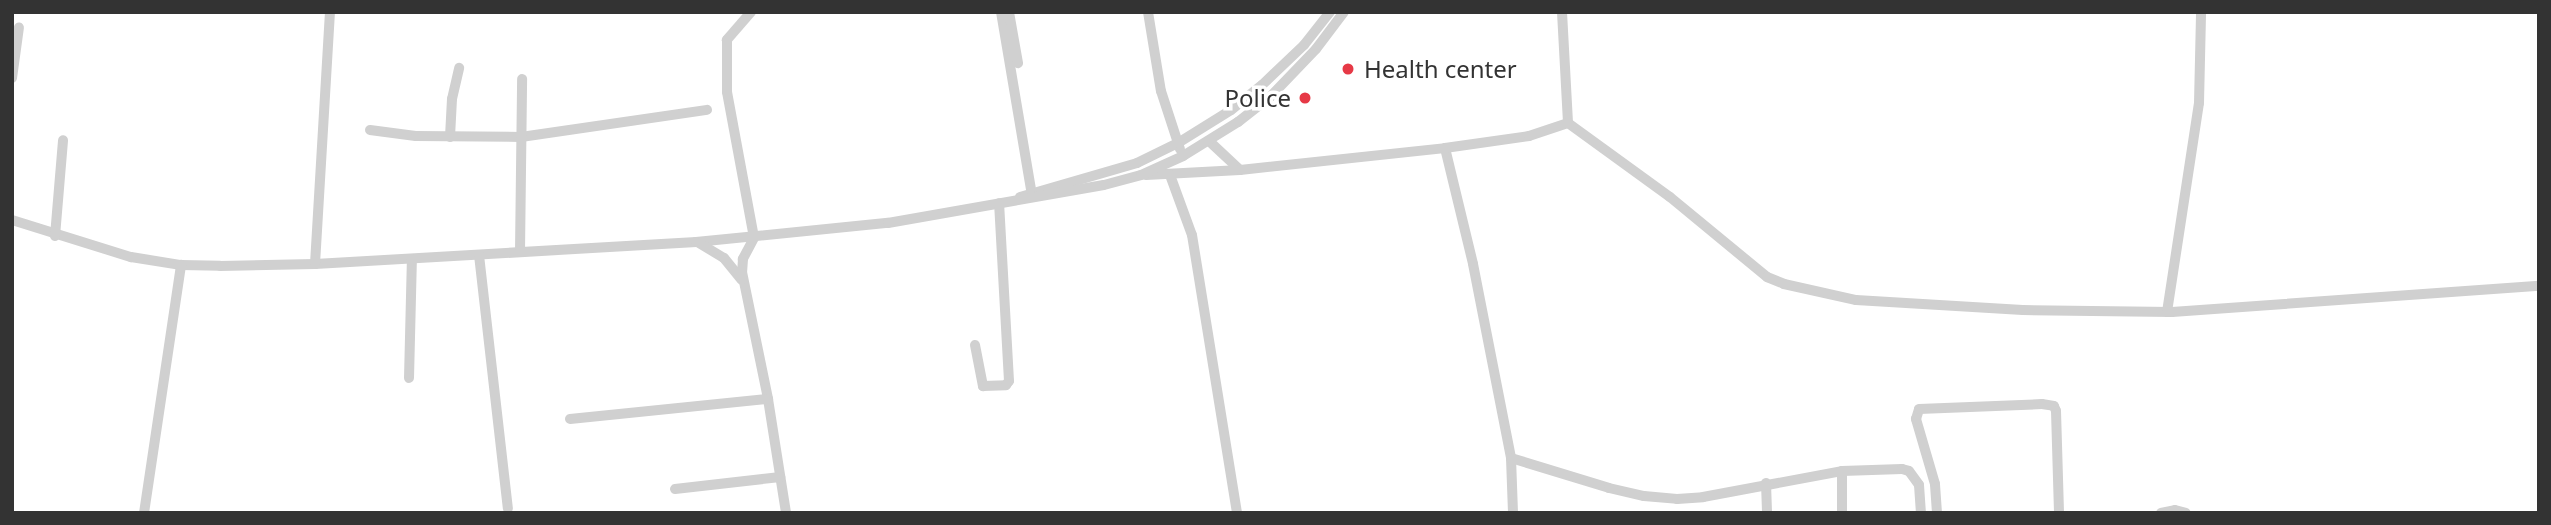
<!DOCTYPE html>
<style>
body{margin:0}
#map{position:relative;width:2551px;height:525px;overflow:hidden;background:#fff;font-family:"Noto Sans",sans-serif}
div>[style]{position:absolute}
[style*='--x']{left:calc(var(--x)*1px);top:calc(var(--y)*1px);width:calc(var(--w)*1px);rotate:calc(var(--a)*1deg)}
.minor>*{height:10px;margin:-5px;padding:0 5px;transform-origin:5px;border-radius:5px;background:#d0d0d0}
.dots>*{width:19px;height:19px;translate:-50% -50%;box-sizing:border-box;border:4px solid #fff;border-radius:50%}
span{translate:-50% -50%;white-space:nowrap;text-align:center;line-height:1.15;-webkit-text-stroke:7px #fff;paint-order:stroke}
.poi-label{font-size:24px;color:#333}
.left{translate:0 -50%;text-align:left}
.right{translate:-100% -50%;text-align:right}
.frame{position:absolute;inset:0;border:14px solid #333;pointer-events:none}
</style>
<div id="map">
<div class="minor">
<div style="--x:751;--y:12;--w:37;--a:131"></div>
<div style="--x:727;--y:40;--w:52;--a:90"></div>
<div style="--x:727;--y:92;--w:148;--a:79.5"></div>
<div style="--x:754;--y:238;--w:24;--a:118"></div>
<div style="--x:743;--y:259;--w:13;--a:94"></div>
<div style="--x:742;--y:272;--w:130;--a:78.4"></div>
<div style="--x:768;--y:399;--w:115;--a:81"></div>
<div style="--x:1001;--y:12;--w:186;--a:80.4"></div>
<div style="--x:1009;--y:12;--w:52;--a:80"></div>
<div style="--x:1148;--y:12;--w:80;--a:80.7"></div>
<div style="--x:1161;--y:91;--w:61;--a:71.9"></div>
<div style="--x:1562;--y:12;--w:111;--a:86.9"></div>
<div style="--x:12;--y:78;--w:51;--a:-82.2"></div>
<div style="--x:1568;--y:123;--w:126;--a:36"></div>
<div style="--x:1670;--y:197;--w:126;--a:39.5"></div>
<div style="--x:1767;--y:277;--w:18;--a:22"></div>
<div style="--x:1784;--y:284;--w:74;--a:12.5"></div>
<div style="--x:1856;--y:300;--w:167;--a:3.4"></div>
<div style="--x:2023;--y:310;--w:149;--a:0.8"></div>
<div style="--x:2172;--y:312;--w:368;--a:-4.1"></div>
<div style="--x:370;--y:130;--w:46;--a:7.4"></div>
<div style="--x:416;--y:136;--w:105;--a:0.5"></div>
<div style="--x:521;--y:137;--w:188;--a:-8.3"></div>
<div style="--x:450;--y:137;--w:38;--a:-87"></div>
<div style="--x:452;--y:99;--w:32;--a:-77"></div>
<div style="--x:1209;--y:141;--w:42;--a:43.1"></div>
<div style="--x:1445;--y:148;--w:119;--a:76.4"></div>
<div style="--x:1473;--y:264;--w:198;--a:78.9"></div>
<div style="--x:1511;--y:458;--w:55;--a:87.9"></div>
<div style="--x:1146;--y:175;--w:94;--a:-3"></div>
<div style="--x:1240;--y:170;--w:206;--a:-6.1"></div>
<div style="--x:1445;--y:148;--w:85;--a:-8.1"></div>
<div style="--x:1529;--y:136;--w:41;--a:-18.4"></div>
<div style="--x:1170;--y:175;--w:64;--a:69.9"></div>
<div style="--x:1192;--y:235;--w:282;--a:80.8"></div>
<div style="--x:1020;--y:197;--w:122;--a:-16.2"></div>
<div style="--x:1137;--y:163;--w:46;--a:-26"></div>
<div style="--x:1178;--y:143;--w:62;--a:-31.9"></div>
<div style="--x:1231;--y:110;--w:40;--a:-39"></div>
<div style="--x:1262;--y:85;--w:58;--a:-43.6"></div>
<div style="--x:1304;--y:45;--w:42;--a:-51.8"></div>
<div style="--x:12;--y:220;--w:125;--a:17.3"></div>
<div style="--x:131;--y:257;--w:51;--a:9.1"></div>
<div style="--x:181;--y:265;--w:39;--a:1"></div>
<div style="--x:220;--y:266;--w:95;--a:-1.2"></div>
<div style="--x:315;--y:264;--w:382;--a:-3.3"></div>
<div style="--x:696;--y:242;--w:193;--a:-5.7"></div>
<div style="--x:888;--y:223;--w:219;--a:-10"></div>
<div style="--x:1104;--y:185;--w:38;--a:-15"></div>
<div style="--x:1141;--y:175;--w:46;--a:-24.3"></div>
<div style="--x:1183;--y:156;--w:65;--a:-31.7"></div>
<div style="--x:1238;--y:122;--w:41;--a:-38"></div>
<div style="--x:1270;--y:97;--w:66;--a:-46.2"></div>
<div style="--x:1316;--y:49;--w:46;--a:-52.9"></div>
<div style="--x:55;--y:236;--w:96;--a:-85.2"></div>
<div style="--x:699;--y:243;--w:29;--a:31"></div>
<div style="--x:724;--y:258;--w:28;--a:51"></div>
<div style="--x:520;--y:252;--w:173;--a:-89.3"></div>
<div style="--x:479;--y:255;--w:255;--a:83.5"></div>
<div style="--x:315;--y:264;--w:252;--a:-86.6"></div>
<div style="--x:2167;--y:312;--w:211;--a:-81.3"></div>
<div style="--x:2199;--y:103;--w:91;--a:-88.7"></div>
<div style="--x:975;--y:345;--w:42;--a:79"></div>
<div style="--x:983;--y:386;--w:23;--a:-2"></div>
<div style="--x:1006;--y:385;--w:5;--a:-53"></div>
<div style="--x:1009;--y:381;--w:178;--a:-93.2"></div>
<div style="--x:409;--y:378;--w:119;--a:-88.6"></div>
<div style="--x:570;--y:419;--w:199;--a:-5.8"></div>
<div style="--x:1511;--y:458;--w:102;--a:17"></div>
<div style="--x:1609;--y:488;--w:36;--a:13"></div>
<div style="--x:1644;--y:496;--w:33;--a:5"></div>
<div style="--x:1677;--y:499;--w:26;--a:-4"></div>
<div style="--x:1703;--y:497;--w:141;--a:-10.6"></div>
<div style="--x:1842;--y:471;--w:60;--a:-1.9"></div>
<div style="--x:1902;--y:469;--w:7;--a:16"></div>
<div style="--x:1909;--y:471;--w:17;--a:54"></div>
<div style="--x:1919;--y:485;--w:28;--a:86"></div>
<div style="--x:1842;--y:471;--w:42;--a:90"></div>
<div style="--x:1766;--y:483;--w:30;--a:88"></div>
<div style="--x:675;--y:489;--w:106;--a:-6.5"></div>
<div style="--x:144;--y:513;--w:251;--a:-81.5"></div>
<div style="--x:1937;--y:513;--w:29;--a:-94"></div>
<div style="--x:1935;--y:484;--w:68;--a:-106.3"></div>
<div style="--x:1916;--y:419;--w:10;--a:-73"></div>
<div style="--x:1919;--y:409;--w:123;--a:-2.3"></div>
<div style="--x:2042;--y:404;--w:12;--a:9"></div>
<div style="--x:2054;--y:406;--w:5;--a:68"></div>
<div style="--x:2056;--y:411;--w:102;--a:88.3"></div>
<div style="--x:2161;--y:513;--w:14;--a:-12"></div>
<div style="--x:2175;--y:510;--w:11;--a:15"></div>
</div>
<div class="dots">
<div style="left:1348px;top:69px;background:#e63946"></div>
<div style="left:1305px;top:98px;background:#e63946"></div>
</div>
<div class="poi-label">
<span class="left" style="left:1364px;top:69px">Health center</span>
<span class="right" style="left:1291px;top:98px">Police</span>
</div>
<div class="frame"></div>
</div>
